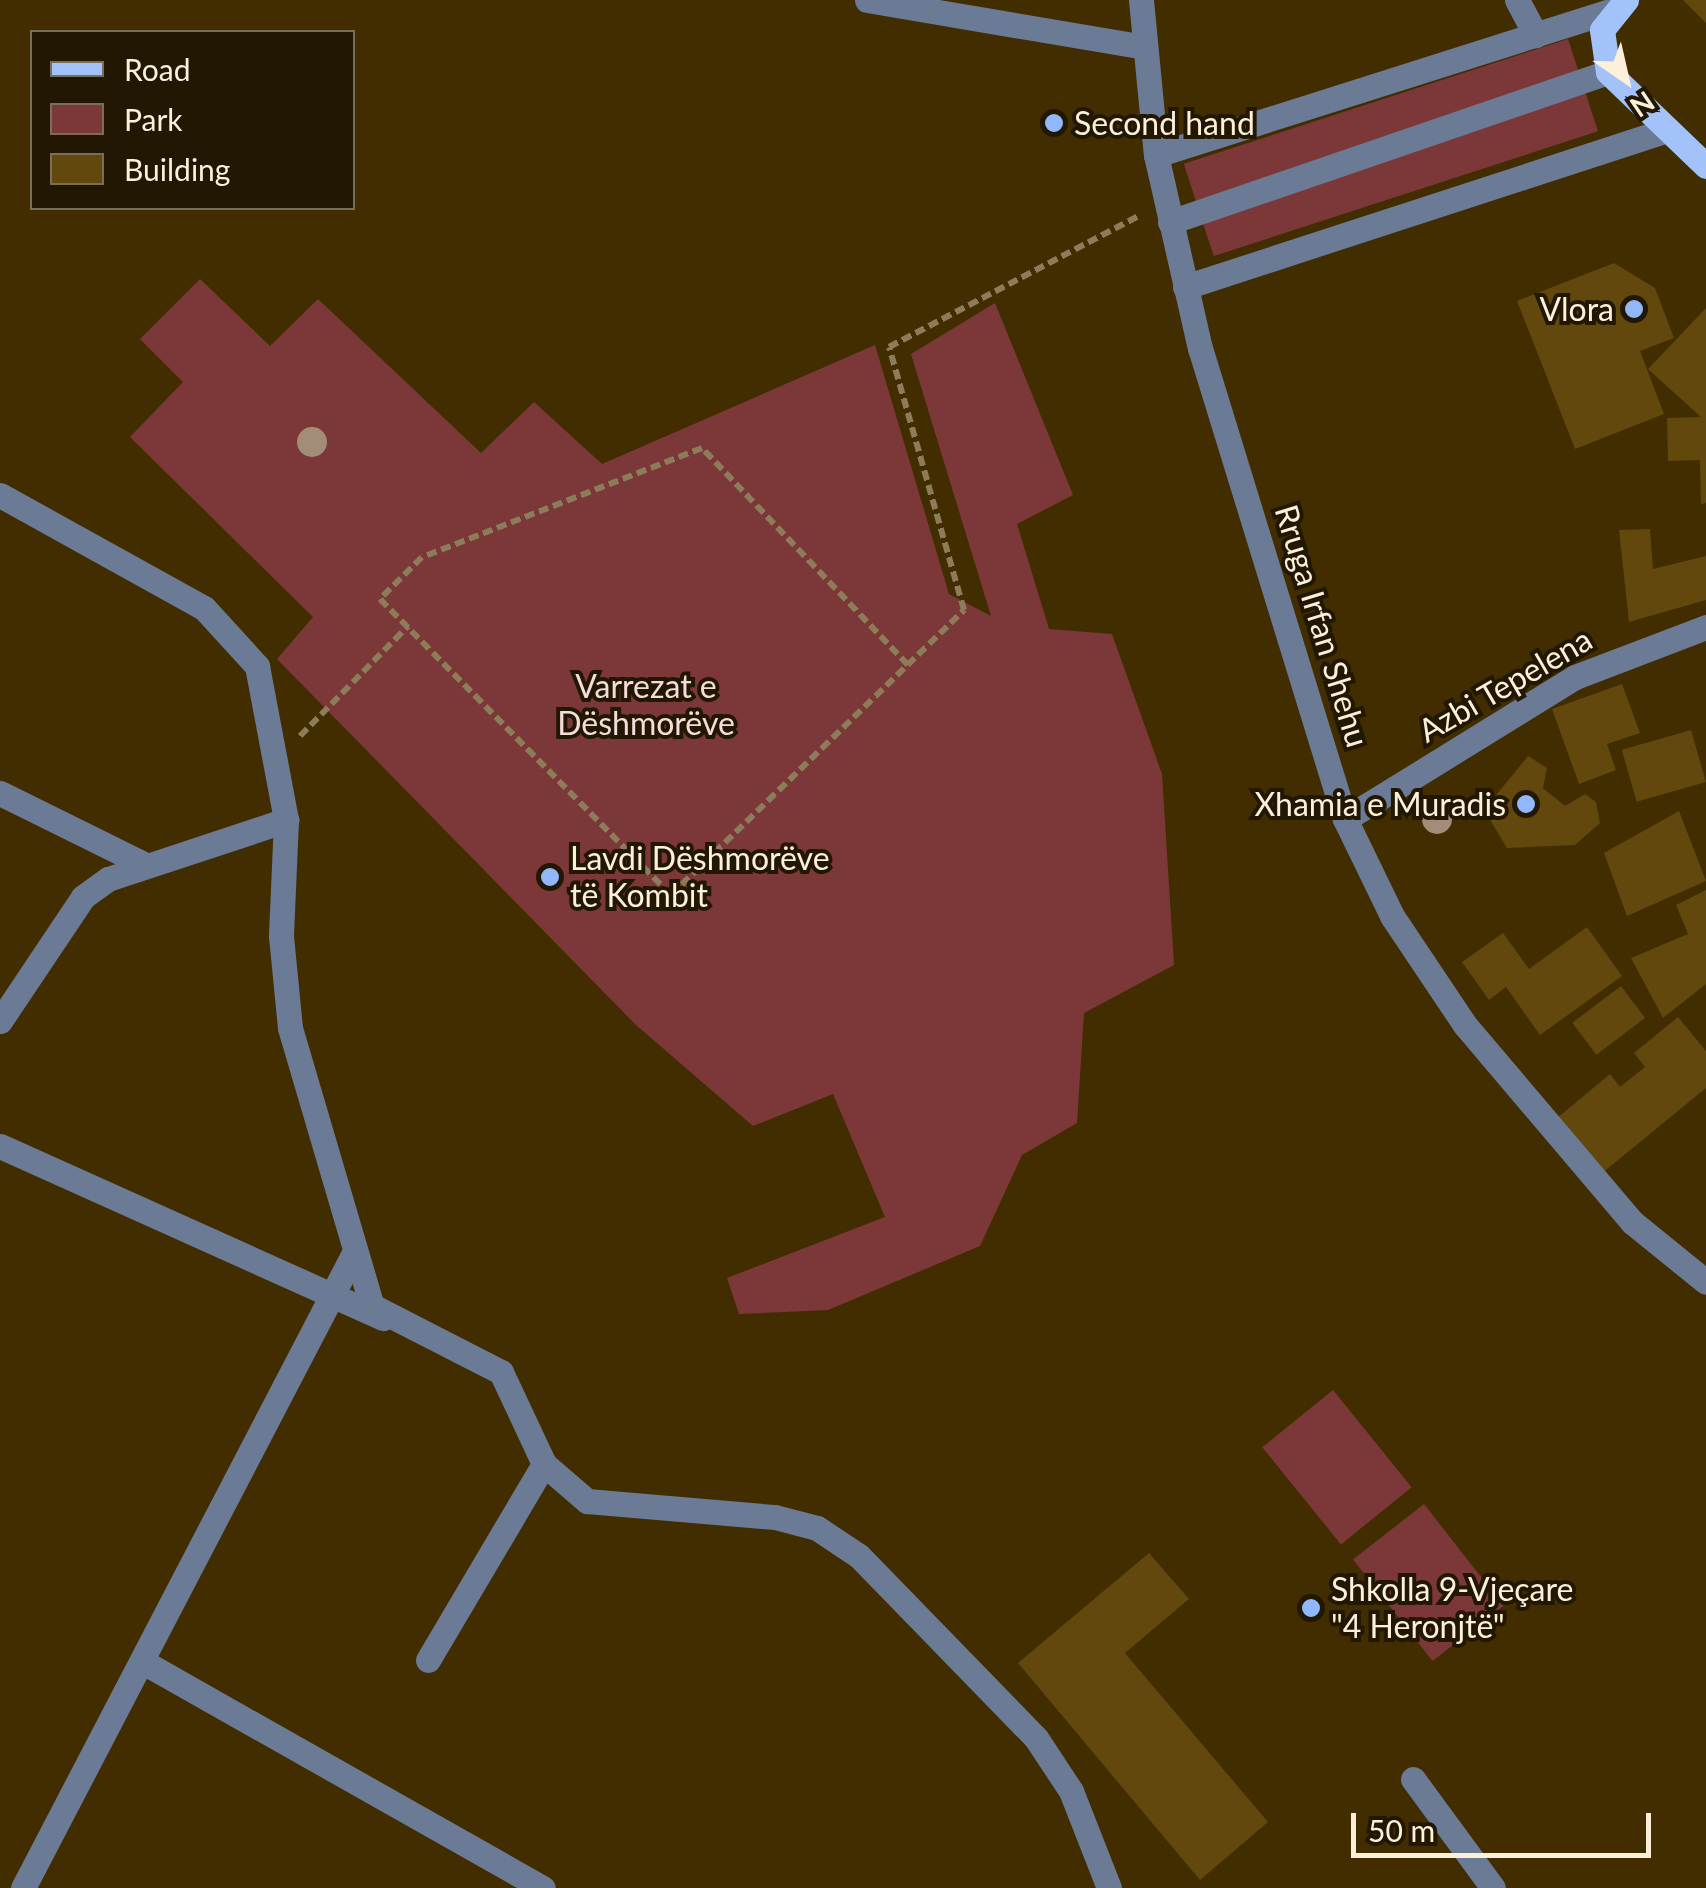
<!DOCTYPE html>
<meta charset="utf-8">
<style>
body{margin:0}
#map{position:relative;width:1706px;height:1888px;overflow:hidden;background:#412d00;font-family:Lato,sans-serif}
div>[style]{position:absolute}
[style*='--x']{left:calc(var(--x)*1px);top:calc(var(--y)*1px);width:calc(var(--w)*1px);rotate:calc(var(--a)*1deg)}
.green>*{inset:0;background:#7c3838;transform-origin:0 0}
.building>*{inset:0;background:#62480c;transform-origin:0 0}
.path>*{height:6px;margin-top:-3px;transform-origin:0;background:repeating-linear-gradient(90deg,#8d7c59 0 10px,transparent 0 15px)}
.minor>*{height:25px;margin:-12.5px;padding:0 12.5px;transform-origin:12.5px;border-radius:12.5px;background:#6b7a95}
.major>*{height:25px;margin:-12.5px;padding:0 12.5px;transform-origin:12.5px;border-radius:12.5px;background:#a3c2fa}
.trees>*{width:30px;height:30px;margin:-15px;border-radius:50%;background:#a38d78}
.dots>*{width:28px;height:28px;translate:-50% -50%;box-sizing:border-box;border:5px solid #221702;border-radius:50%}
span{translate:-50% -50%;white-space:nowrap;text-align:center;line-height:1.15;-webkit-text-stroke:8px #221702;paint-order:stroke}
.poi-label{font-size:32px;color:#fdf0da}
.left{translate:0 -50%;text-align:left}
.right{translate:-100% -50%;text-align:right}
.street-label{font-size:32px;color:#fdf0da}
.park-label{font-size:32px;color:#f4dcdb}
.legend{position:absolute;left:30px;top:30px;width:325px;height:180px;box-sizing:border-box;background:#221702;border:2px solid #7a6e58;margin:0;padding:12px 18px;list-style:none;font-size:30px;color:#fdf0da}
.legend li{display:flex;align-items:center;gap:20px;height:50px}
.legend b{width:50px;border:2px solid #7a6e58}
.north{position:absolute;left:1576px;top:30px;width:100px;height:100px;-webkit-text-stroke:8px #221702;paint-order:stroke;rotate:146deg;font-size:28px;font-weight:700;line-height:40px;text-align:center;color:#fdf0da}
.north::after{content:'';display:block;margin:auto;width:35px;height:45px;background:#fdf0da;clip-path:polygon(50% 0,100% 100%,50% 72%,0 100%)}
.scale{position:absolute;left:1351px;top:1813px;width:300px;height:45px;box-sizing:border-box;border:5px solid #fdf0da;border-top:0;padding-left:12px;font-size:30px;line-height:35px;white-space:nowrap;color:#fdf0da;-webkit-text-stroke:8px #221702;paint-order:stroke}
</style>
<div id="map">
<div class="green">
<div style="left:1568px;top:39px;width:97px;height:404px;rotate:72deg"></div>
<div style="clip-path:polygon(200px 279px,270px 346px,318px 299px,481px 453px,534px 402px,602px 464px,875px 345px,949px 594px,991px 616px,911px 354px,995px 303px,1073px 495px,1017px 524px,1049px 629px,1112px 634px,1162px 774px,1174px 965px,1084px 1013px,1077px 1123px,1022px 1155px,980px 1246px,828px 1310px,739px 1314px,727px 1278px,885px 1217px,833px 1094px,753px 1126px,636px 1025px,277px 659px,313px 617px,130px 437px,183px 382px,140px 339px)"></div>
<div style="left:1333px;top:1390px;width:125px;height:91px;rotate:51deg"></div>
<div style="left:1424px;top:1504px;width:129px;height:90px;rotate:52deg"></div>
</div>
<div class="building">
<div style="clip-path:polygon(1683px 0,1706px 0,1706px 23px)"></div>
<div style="clip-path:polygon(1614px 263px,1655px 288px,1674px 338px,1640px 351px,1664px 414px,1575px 449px,1517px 301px)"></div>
<div style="clip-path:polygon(1706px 308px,1706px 503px,1701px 504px,1700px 460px,1668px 461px,1667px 418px,1701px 417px,1648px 369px)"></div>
<div style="clip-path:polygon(1650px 529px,1653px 569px,1706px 556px,1706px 600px,1629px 622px,1619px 530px)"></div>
<div style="clip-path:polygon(1622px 684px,1640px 733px,1607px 744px,1616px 770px,1579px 784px,1552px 709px)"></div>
<div style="left:1691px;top:730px;width:54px;height:72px;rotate:74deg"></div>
<div style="clip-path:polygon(1528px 756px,1547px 768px,1543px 788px,1565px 806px,1585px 794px,1596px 802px,1600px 823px,1575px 845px,1507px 848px,1484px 810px)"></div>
<div style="clip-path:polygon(1679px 811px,1706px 881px,1627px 916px,1604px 853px)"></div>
<div style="clip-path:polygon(1706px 890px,1706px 984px,1663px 1018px,1631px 958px,1688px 934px,1676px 905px)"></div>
<div style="clip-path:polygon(1587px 927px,1622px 976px,1540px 1035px,1506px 987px,1489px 1000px,1462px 962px,1503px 933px,1529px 969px)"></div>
<div style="left:1621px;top:986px;width:40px;height:61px;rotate:53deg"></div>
<div style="clip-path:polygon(1678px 1017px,1706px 1051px,1706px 1088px,1601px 1174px,1556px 1119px,1610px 1074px,1620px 1087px,1645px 1067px,1634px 1053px)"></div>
<div style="clip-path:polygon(1149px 1553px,1189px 1599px,1125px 1653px,1268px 1822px,1200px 1880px,1018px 1663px)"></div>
</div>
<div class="path">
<div style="--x:908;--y:665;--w:299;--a:-133.5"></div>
<div style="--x:702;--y:448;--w:300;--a:158.7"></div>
<div style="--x:422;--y:557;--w:59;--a:135"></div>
<div style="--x:380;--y:599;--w:415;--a:45.5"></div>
<div style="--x:671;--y:895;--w:409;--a:-44.2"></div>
<div style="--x:964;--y:610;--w:273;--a:-105.9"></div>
<div style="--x:889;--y:347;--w:284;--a:-27.7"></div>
<div style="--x:300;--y:736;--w:154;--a:-45.5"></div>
</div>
<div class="minor">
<div style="--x:867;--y:0;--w:282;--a:9.6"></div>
<div style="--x:1141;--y:0;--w:156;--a:84.5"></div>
<div style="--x:1156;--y:155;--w:198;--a:77.2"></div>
<div style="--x:1200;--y:348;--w:493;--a:72.9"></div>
<div style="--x:1345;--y:819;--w:108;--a:64.1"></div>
<div style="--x:1392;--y:916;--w:131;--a:56.2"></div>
<div style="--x:1465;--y:1025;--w:258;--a:49.7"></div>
<div style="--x:1632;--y:1222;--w:95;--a:39"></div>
<div style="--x:1517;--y:0;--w:40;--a:62"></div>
<div style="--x:1156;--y:155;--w:484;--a:-17.6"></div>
<div style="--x:1170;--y:222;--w:463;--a:-18.9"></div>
<div style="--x:1185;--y:287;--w:507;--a:-18.04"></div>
<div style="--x:0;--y:495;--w:233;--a:29"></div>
<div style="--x:204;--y:608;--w:79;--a:47.6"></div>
<div style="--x:257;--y:666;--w:157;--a:79.3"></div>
<div style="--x:286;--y:820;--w:116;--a:92.5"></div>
<div style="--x:281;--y:936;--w:92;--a:84.4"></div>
<div style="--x:290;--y:1028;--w:290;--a:73.6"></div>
<div style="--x:372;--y:1306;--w:145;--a:27.1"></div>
<div style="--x:501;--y:1372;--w:102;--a:64.9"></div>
<div style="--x:544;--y:1464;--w:57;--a:40.7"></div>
<div style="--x:587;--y:1501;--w:189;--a:4.9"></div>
<div style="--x:775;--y:1517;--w:43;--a:14.7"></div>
<div style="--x:817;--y:1528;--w:50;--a:33.7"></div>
<div style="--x:859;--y:1556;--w:254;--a:45.8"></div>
<div style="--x:1036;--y:1738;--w:64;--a:56.6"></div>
<div style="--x:1071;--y:1791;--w:104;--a:68.6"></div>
<div style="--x:0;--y:793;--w:163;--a:26.3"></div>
<div style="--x:1345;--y:819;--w:270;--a:-31.7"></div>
<div style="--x:1575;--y:677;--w:140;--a:-20.9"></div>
<div style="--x:0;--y:1021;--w:149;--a:-56.2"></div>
<div style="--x:83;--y:897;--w:31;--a:-36"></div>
<div style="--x:108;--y:879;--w:188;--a:-18.3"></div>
<div style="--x:0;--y:1146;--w:420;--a:24.2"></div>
<div style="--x:428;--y:1660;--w:228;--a:-59.4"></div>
<div style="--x:145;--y:1663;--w:457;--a:29.5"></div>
<div style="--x:1413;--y:1779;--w:135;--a:53.7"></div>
<div style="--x:23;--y:1888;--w:716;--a:-62.47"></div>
</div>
<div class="major">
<div style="--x:1626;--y:0;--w:38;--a:129"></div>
<div style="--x:1602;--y:30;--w:42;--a:81.9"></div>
<div style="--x:1608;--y:72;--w:136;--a:43.8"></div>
</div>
<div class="trees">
<div style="left:312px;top:442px"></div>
<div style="left:1437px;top:819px"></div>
</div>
<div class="dots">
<div style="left:1054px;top:123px;background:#91b8fd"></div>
<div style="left:1634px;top:309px;background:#91b8fd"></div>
<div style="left:1526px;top:804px;background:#91b8fd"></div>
<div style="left:550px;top:877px;background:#91b8fd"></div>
<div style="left:1311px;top:1608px;background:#91b8fd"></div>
</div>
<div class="poi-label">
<span class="left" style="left:1074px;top:123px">Second hand</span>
<span class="right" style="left:1614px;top:309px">Vlora</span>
<span class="right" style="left:1506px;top:804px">Xhamia e Muradis</span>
<span class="left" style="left:570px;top:877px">Lavdi Dëshmorëve<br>të Kombit</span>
<span class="left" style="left:1331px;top:1608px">Shkolla 9-Vjeçare<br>"4 Heronjtë"</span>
</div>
<div class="street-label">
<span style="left:1322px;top:626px;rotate:73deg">Rruga Irfan Shehu</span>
<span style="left:1505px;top:685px;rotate:-30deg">Azbi Tepelena</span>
</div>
<div class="park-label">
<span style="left:646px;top:705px">Varrezat e<br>Dëshmorëve</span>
</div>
<ul class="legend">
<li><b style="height:12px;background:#a3c2fa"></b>Road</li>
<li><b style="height:28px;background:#7c3838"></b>Park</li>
<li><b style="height:28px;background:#62480c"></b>Building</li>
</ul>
<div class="north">N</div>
<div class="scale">50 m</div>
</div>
